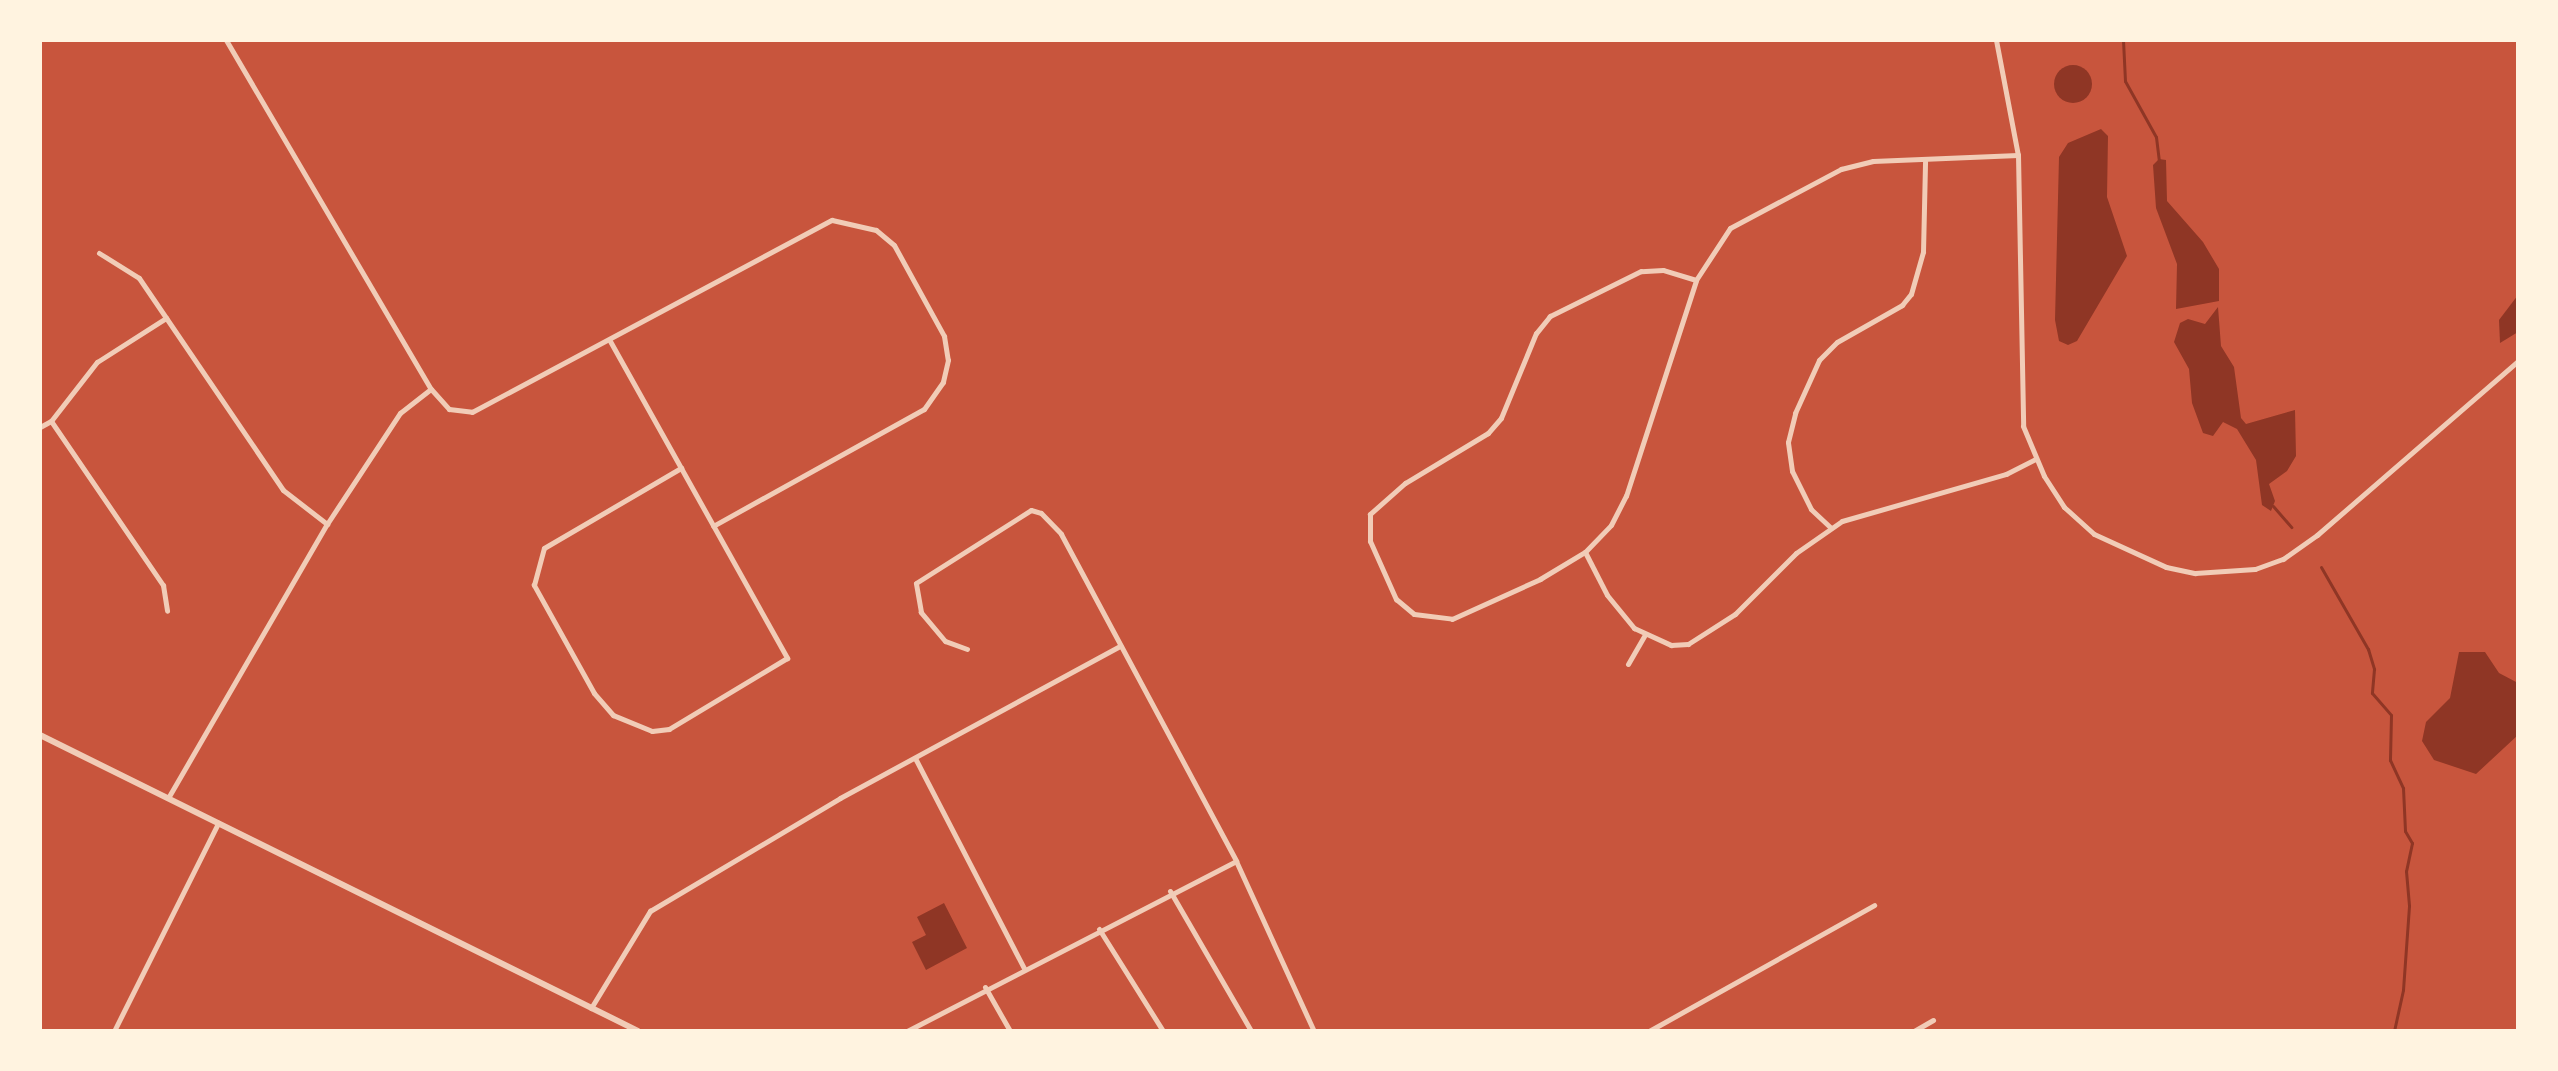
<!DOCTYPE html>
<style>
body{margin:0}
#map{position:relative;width:2558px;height:1071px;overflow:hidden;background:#c8553d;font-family:"Fira Sans",sans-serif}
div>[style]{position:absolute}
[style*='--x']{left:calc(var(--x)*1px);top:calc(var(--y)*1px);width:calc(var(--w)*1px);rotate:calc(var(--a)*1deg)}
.water>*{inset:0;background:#8f3625}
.round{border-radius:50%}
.stream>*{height:3px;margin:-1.5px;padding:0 1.5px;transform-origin:1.5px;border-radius:1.5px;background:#8f3625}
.minor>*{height:5px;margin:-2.5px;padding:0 2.5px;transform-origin:2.5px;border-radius:2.5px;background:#f1ccb7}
.tertiary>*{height:6px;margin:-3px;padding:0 3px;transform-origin:3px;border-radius:3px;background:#f1ccb7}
span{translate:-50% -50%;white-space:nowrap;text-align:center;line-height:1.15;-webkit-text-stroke:8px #fff3e0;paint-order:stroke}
.frame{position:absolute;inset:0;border:42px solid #fff3e0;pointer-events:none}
</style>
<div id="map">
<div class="water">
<div class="round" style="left:2054px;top:65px;width:38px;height:38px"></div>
<div style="clip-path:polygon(2101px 129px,2108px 136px,2107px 197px,2127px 256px,2077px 341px,2068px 345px,2059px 341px,2055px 320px,2059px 157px,2068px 143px)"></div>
<div style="clip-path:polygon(2159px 159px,2166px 160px,2167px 201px,2203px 242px,2219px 269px,2219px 301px,2176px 309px,2177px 264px,2156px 208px,2153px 165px)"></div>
<div style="clip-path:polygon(2518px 295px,2518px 332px,2500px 343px,2499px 320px)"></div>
<div style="clip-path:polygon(2218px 307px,2221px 346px,2234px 367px,2241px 418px,2246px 424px,2295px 410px,2296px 456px,2287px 471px,2269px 484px,2275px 501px,2271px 511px,2262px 505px,2256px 460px,2237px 429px,2223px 422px,2213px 436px,2203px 433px,2192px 403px,2189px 369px,2174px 342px,2180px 323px,2188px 319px,2205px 324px)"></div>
<div style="clip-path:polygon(2459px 652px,2485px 652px,2499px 673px,2518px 683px,2518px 735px,2476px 774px,2434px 760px,2422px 741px,2426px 722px,2450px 698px)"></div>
<div style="clip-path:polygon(944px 903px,967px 948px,926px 970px,912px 942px,926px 935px,917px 917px)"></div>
</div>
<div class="stream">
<div style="--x:2123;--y:40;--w:41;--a:87.2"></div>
<div style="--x:2125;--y:81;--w:64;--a:61"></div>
<div style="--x:2156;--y:137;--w:25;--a:83"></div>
<div style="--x:2273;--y:506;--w:28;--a:49"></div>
<div style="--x:2321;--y:567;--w:95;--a:60.2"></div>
<div style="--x:2368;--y:649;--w:21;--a:73"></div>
<div style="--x:2374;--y:669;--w:24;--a:95"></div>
<div style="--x:2372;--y:693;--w:29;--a:49"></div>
<div style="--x:2391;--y:715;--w:45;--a:91.3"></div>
<div style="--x:2390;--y:760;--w:31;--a:65"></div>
<div style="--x:2403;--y:788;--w:43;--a:87.3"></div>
<div style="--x:2405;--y:831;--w:14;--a:60"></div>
<div style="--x:2412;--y:843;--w:29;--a:102"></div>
<div style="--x:2406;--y:871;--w:35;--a:85"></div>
<div style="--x:2409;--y:906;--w:84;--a:94.1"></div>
<div style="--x:2403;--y:990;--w:42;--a:102.4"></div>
</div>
<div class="minor">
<div style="--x:226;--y:40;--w:405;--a:59.6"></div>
<div style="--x:431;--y:389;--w:27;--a:48"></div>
<div style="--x:449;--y:409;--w:23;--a:7"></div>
<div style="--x:472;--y:412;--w:408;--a:-28.1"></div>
<div style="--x:832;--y:220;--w:45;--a:12.8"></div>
<div style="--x:876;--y:230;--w:23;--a:40"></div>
<div style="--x:894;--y:245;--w:104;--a:61.2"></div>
<div style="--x:944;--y:336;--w:24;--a:81"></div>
<div style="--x:948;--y:360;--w:23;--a:103"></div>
<div style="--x:943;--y:382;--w:33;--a:125"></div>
<div style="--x:924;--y:409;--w:241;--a:151"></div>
<div style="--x:1996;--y:40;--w:117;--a:79.2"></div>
<div style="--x:2018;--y:155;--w:271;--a:88.9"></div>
<div style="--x:2023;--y:426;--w:54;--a:67.2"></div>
<div style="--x:2044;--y:476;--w:37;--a:57"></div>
<div style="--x:2064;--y:507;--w:40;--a:42"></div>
<div style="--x:2094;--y:534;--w:79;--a:24.6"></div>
<div style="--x:2166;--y:567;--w:30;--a:12"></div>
<div style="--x:2195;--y:573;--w:60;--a:-3.8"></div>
<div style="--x:2255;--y:569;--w:30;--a:-20"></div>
<div style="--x:2283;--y:559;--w:42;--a:-35.2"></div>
<div style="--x:2317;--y:535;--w:266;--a:-40.9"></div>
<div style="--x:99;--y:253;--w:47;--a:32"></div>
<div style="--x:139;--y:278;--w:256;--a:55.8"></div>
<div style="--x:283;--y:490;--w:56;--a:37.7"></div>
<div style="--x:1696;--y:280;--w:34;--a:-163"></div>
<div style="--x:1663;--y:270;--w:22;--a:177"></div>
<div style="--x:1641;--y:271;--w:102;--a:153.7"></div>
<div style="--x:1550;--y:316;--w:22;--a:129"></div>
<div style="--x:1536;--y:333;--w:92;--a:112.4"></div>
<div style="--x:1501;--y:418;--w:20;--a:131"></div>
<div style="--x:1488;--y:433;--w:97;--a:148.9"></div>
<div style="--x:1405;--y:483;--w:47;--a:138.5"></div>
<div style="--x:1370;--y:514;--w:27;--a:90"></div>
<div style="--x:1370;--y:541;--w:64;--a:65.9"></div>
<div style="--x:1396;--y:599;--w:23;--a:40"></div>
<div style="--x:1414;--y:614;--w:38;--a:7"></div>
<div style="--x:1452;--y:619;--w:97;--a:-24.4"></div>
<div style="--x:1540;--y:579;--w:52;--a:-31"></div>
<div style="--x:1585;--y:552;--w:37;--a:-46"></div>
<div style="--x:1611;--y:525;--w:33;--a:-63"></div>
<div style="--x:1626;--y:496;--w:227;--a:-72"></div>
<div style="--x:1696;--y:280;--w:62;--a:-56.8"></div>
<div style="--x:1730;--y:228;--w:126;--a:-28"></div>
<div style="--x:1841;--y:169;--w:33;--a:-14"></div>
<div style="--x:1873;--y:161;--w:145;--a:-2.4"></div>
<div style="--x:610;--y:341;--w:145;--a:60.8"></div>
<div style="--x:681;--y:468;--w:218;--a:60.8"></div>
<div style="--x:787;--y:658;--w:138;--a:149"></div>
<div style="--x:669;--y:729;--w:17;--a:173"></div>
<div style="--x:652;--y:731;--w:42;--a:-157.7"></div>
<div style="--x:613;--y:715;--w:29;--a:-131"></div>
<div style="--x:594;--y:693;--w:124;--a:-119.1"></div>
<div style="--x:534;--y:585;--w:38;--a:-75"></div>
<div style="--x:544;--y:548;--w:159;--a:-30.3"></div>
<div style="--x:51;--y:421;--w:199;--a:55.7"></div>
<div style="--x:163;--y:585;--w:26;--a:81"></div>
<div style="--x:40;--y:427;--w:13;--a:-29"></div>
<div style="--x:51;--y:421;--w:75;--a:-52.1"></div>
<div style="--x:97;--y:362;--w:82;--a:-32.5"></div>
<div style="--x:1830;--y:527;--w:26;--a:-137"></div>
<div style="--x:1811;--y:509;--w:42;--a:-116.6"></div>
<div style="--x:1792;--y:471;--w:29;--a:-98"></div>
<div style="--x:1788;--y:442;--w:30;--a:-76"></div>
<div style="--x:1795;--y:413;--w:58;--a:-65.6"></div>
<div style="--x:1819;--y:360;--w:25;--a:-45"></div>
<div style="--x:1837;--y:342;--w:75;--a:-29.6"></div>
<div style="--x:1902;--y:305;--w:14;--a:-51"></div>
<div style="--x:1911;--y:294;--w:44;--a:-74.1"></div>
<div style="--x:1923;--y:252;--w:91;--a:-88.7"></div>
<div style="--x:1585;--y:552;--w:48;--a:62.9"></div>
<div style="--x:1607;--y:595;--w:43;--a:50.7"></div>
<div style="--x:1634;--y:628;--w:41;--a:24.7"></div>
<div style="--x:1671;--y:645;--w:17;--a:-3"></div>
<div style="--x:1688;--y:644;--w:56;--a:-32.6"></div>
<div style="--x:1735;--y:614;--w:86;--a:-45"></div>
<div style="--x:1796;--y:553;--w:56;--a:-34.8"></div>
<div style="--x:1842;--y:521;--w:171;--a:-16"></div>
<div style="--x:2006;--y:474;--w:33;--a:-27"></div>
<div style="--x:967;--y:649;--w:23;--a:-160"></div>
<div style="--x:945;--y:641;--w:38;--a:-130"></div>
<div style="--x:921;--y:612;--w:29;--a:-100"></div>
<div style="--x:916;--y:583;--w:136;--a:-32.4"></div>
<div style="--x:1031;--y:510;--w:10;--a:17"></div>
<div style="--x:1041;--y:513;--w:29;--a:46"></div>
<div style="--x:1061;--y:534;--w:371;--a:61.8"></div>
<div style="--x:1236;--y:861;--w:187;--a:65.4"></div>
<div style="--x:1628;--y:664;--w:34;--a:-60"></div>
<div style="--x:915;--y:758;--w:237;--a:62.6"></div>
<div style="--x:168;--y:798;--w:317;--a:-59.9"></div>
<div style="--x:327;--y:524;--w:133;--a:-56.7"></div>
<div style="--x:400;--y:413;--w:39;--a:-38"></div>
<div style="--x:1170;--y:891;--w:162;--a:59.9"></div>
<div style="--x:1099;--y:929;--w:120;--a:57.9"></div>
<div style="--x:985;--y:987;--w:51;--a:60.4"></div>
<div style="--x:591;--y:1008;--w:114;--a:-58.7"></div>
<div style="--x:650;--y:911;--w:221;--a:-30.7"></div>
<div style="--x:840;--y:798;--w:319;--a:-28.5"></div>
<div style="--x:114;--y:1031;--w:233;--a:-63.4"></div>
<div style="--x:907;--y:1031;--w:370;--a:-27.3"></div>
<div style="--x:1649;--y:1031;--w:258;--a:-29.2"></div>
<div style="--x:1914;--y:1031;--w:22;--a:-30"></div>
</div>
<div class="tertiary">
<div style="--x:40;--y:735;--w:667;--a:26.33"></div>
</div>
<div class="frame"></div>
</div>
